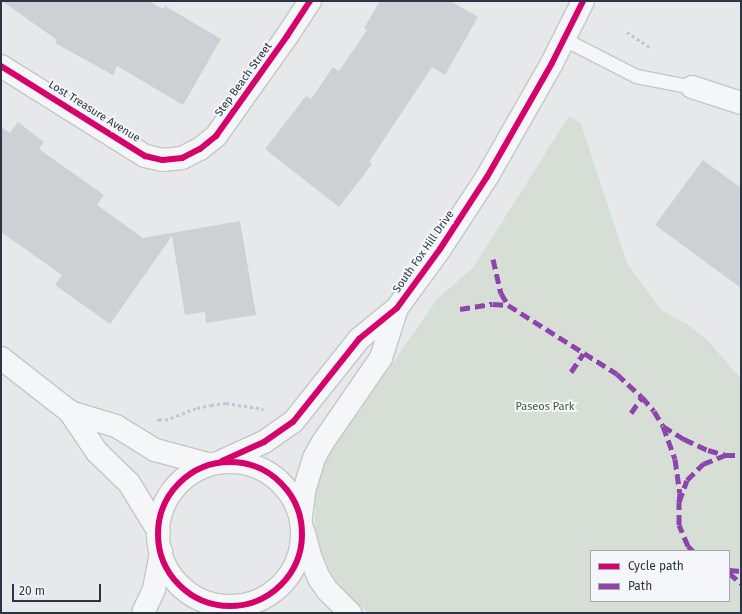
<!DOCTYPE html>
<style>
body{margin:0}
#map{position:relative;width:742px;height:614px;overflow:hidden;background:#e6e8ea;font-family:"Fira Sans",sans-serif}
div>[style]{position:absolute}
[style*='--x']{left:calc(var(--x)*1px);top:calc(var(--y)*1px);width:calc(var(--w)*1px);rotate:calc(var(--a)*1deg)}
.green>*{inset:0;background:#d6ded6}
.building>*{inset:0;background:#ced0d3}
.path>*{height:2.5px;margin-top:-1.25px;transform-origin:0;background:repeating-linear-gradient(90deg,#c5c6ca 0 3px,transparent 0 6px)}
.roads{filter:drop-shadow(1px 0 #c4c6c8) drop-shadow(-1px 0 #c4c6c8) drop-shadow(0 1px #c4c6c8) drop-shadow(0 -1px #c4c6c8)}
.service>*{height:13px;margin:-6.5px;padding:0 6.5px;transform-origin:6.5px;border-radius:6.5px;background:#f5f6f7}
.minor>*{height:22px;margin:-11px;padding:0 11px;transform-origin:11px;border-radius:11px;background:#f5f6f7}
.tertiary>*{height:22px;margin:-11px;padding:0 11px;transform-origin:11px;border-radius:11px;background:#f5f6f7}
.tertiary>.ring{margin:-11px;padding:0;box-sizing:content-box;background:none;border:22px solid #f5f6f7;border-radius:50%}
.quiet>*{height:5px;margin-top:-2.5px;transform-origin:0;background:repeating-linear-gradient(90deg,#8e44ad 0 10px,transparent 0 15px)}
.cycleway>*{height:6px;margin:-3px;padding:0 3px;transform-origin:3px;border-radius:3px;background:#d6006c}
.cycleway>.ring{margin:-3px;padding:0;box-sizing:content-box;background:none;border:6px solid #d6006c;border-radius:50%}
span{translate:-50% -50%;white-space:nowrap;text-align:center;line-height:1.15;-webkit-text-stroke:4px #f4f6f9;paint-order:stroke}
.street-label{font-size:11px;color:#2b3445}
.park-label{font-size:11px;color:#3f6138}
.frame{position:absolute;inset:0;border:2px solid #2b3445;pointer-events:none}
.legend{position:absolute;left:590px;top:550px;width:140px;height:52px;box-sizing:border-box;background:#f4f6f9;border:1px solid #a4a8b1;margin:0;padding:5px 7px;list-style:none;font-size:12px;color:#2b3445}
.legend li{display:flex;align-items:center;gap:8px;height:20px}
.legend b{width:20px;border:1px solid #a4a8b1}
.scale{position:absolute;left:12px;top:584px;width:89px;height:18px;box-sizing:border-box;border:2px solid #2b3445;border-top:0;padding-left:5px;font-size:12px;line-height:14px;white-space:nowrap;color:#2b3445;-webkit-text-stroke:3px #f4f6f9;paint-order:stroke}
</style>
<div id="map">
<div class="green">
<div style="clip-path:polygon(evenodd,569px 116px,581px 124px,627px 263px,661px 310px,687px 324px,709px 342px,741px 379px,741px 613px,369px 613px,352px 599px,334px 578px,321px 553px,317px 540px,315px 526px,315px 499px,317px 485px,326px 459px,438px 298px,473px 268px,569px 116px,591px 551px,729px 551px,729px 601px,591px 601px,591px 551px)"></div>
</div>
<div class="building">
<div style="clip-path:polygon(2px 1px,148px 1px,163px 9px,165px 6px,221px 39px,183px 105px,117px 66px,113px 75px,55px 43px,57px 40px)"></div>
<div style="clip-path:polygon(380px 1px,450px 1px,478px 17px,445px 75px,432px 67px,369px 162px,372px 164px,339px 207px,265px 149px,306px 96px,311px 99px,333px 67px,339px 71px,367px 30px,364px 28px)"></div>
<div style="clip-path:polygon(18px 122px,44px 142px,39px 149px,104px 195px,97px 205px,143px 238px,240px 221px,256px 315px,206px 323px,205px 312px,185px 315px,172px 236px,110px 324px,55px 285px,62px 275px,1px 232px,1px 127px,10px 133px)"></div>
<div style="clip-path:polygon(703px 160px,741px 188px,741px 288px,655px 225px)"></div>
</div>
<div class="path">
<div style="--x:627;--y:32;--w:27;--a:34"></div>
<div style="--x:157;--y:421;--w:3;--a:-45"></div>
<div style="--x:159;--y:419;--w:6;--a:9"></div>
<div style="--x:165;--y:420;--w:34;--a:-21"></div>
<div style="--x:197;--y:408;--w:14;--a:-12"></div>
<div style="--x:211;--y:405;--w:15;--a:-8"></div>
<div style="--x:226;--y:403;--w:38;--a:9"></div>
</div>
<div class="roads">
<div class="service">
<div style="--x:564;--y:39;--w:81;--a:27.2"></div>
<div style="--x:636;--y:76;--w:57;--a:11.1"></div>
</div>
<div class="minor">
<div style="--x:1;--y:66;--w:170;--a:32"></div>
<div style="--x:145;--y:156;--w:18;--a:13"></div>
<div style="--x:163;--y:160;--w:19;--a:-6"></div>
<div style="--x:182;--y:158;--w:20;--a:-27"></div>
<div style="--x:200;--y:149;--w:21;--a:-39"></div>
<div style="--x:216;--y:136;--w:123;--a:-54.6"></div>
<div style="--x:287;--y:36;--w:42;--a:-56.7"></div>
<div style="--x:692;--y:87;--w:52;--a:18.1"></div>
</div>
<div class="tertiary">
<div style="--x:1;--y:358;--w:88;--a:38"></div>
<div style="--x:70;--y:412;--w:48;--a:56"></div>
<div style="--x:97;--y:452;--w:45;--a:44.1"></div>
<div style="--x:129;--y:483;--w:57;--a:58.5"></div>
<div style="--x:70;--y:412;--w:48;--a:16.9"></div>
<div style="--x:116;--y:426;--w:46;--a:31.6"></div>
<div style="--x:155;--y:450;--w:55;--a:14.8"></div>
<div style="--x:222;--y:461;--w:46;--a:-24.3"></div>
<div style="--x:264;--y:442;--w:35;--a:-35"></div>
<div style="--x:293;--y:422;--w:106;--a:-51.5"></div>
<div style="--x:359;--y:339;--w:49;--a:-39.2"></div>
<div style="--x:397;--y:308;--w:73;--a:-53.9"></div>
<div style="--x:440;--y:249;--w:86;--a:-56.9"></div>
<div style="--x:487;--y:177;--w:131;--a:-60.3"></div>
<div style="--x:552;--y:63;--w:69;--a:-63.4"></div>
<div class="ring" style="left:158px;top:462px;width:122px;height:122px"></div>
<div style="--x:301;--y:517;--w:26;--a:-83"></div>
<div style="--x:304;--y:491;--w:34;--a:-73"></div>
<div style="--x:314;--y:458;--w:18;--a:-61"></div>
<div style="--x:323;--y:442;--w:102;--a:-55.4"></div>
<div style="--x:381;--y:358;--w:52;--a:-72.3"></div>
<div style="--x:304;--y:533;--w:27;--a:75"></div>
<div style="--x:311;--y:559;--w:21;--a:67"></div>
<div style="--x:319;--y:578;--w:14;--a:56"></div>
<div style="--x:327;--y:590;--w:33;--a:45"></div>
<div style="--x:143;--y:613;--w:26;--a:-65"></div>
<div style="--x:154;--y:589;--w:38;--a:-79"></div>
</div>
</div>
<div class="quiet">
<div style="--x:493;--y:259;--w:35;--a:77"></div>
<div style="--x:501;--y:293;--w:14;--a:60"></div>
<div style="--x:508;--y:305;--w:129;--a:32.3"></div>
<div style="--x:617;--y:374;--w:34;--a:43"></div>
<div style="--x:642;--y:397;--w:18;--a:49"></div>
<div style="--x:654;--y:411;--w:17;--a:59"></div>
<div style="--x:663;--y:426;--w:35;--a:70"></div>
<div style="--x:675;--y:459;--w:34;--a:82"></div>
<div style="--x:680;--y:493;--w:9;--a:96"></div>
<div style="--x:460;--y:309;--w:33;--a:-9"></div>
<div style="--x:493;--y:304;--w:15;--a:4"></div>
<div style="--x:571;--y:372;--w:22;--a:-56"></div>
<div style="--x:631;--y:413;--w:19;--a:-55"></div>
<div style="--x:663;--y:426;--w:25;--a:32"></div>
<div style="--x:684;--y:439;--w:26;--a:25"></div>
<div style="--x:708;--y:450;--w:18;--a:16"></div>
<div style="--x:693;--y:551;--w:7;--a:-135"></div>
<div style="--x:688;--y:546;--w:23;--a:-113"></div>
<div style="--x:679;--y:525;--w:23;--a:-90"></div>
<div style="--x:679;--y:502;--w:23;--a:-70"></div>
<div style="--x:687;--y:480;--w:23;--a:-45"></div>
<div style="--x:703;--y:464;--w:24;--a:-22"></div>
<div style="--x:725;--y:455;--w:16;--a:0"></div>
<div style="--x:729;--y:570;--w:12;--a:5"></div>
<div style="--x:729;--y:573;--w:16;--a:40"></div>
</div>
<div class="cycleway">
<div style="--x:1;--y:66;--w:170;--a:32"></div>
<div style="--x:145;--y:156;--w:18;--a:13"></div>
<div style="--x:163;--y:160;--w:19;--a:-6"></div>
<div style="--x:182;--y:158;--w:20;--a:-27"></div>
<div style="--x:200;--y:149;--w:21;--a:-39"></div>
<div style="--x:216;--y:136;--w:123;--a:-54.6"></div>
<div style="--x:287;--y:36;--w:42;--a:-56.7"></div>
<div style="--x:222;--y:461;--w:46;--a:-24.3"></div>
<div style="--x:264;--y:442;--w:35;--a:-35"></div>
<div style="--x:293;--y:422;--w:106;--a:-51.5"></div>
<div style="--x:359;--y:339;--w:49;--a:-39.2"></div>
<div style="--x:397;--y:308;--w:73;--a:-53.9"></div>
<div style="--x:440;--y:249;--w:86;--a:-56.9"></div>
<div style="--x:487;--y:177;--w:131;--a:-60.3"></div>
<div style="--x:552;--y:63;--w:69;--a:-63.4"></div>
<div class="ring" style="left:158px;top:462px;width:138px;height:138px"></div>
</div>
<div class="street-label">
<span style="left:244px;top:80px;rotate:-54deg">Step Beach Street</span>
<span style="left:94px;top:112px;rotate:32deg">Lost Treasure Avenue</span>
<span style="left:424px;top:252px;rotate:-55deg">South Fox Hill Drive</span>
</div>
<div class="park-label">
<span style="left:545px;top:407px">Paseos Park</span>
</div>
<div class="frame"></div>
<ul class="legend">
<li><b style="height:5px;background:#d6006c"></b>Cycle path</li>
<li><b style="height:5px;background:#8e44ad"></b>Path</li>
</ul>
<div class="scale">20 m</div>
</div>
